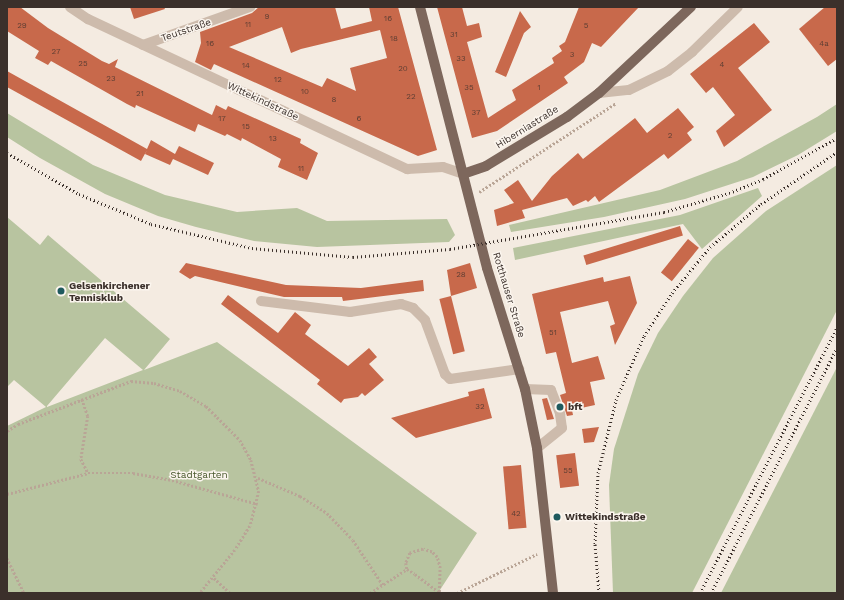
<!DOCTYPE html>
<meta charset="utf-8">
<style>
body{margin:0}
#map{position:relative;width:844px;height:600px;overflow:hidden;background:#f4ebe1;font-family:"Work Sans",sans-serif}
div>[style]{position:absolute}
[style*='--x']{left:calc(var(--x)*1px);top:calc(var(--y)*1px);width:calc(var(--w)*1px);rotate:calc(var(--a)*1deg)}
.green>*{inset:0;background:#b8c4a0}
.building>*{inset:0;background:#c8694b;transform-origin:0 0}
.path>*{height:2.5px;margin-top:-1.25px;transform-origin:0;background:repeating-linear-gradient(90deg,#b9a596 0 2px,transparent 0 4px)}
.minor>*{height:10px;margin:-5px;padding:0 5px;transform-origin:5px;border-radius:5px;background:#cdbbac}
.major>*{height:10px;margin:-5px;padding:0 5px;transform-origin:5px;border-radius:5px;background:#7d675c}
.rail>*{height:3px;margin-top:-1.5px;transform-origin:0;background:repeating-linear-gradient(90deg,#3b302b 0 1px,transparent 0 4px)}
.dots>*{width:11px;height:11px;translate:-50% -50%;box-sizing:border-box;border:2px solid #fbf5ee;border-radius:50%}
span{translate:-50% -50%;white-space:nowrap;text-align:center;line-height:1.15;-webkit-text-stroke:3px #fbf5ee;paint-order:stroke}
.number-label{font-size:8px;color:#5e3e33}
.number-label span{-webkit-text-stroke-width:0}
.street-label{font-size:10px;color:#3b302b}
.poi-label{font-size:10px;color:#3b302b;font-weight:700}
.left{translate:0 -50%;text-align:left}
.park-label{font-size:10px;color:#4a5a2e}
.frame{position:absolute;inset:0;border:8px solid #3b302b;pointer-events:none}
</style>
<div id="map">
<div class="green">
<div style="clip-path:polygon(837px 104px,837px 131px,798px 155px,753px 177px,685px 199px,604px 217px,511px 232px,509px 225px,660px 190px,737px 161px,817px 117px)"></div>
<div style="clip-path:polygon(7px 113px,93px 165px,165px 195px,237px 212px,297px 208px,327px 221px,447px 219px,455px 235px,449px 242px,317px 247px,254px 241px,196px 227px,158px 216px,105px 194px,40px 158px,7px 137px)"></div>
<div style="clip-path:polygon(837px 165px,837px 310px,692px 593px,613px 593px,609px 485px,614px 449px,638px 374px,658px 333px,683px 296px,713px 258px,766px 211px)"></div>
<div style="clip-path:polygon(758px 188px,762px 196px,702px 249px,683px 224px,515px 260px,513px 248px,680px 215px)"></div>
<div style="clip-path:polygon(evenodd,7px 217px,40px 245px,48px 235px,170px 339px,144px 370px,217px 342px,477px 533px,438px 593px,7px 593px,7px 426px,46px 407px,14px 380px,7px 387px,7px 217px,105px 338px,143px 370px,47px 407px,47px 406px,105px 338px)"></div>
<div style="clip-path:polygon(837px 367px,837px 593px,721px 593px)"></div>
</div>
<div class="building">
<div style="clip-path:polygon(7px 7px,20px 7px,48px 28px,102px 61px,109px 64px,118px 59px,115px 67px,212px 115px,216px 105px,226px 110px,228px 106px,301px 139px,300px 143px,318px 153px,307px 180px,278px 167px,281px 159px,242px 138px,241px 141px,227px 134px,225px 136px,198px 124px,195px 132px,136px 105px,135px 108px,127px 104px,51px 61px,48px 65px,35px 58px,39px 51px,7px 31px)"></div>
<div style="clip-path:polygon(130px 7px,164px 7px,165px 9px,134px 19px)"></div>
<div style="clip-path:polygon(evenodd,259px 7px,335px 7px,341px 29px,372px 21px,369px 7px,398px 7px,437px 150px,418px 156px,214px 64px,211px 70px,195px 62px,201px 43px,200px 32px,252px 13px,259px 7px,282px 27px,291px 53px,301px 49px,380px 30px,387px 58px,350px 68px,356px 91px,327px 78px,322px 87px,229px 47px,282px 27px)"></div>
<div style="clip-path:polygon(437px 7px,462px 7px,467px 26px,479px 23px,482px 37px,467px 42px,488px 118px,516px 100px,512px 90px,554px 63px,552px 58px,562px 51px,559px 46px,565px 42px,579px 7px,639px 7px,601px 47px,592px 43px,584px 62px,564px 77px,568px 83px,497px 131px,472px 138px)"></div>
<div style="clip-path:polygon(825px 7px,837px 7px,837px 59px,828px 66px,799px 29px)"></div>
<div style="clip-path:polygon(520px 11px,531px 27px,524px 33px,506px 77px,495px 72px)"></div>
<div style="clip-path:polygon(754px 23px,770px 42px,738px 68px,772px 110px,724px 147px,716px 131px,735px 115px,713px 87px,706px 93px,690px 74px)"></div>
<div style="clip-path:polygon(7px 71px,147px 149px,151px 140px,175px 154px,179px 146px,214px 163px,208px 175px,173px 159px,170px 165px,145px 154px,147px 150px,141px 161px,7px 87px)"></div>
<div style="clip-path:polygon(678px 108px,694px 127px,687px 133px,692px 140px,668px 159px,664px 154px,599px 202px,595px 196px,588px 202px,586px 200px,573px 206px,567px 198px,522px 210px,525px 218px,497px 226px,494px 210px,514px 203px,504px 190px,518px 180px,532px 201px,552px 176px,578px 153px,583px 159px,635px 118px,647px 133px)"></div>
<div style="left:680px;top:226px;width:10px;height:101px;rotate:73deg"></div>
<div style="left:688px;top:239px;width:14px;height:43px;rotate:39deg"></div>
<div style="clip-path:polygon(186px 263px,286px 285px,361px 288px,423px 280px,424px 291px,343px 301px,342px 297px,284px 297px,195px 276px,190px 279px,179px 272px)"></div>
<div style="clip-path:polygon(470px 263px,477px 288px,451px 296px,447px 270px)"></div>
<div style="clip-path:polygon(630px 276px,637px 303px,615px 345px,610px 326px,615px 324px,608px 301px,560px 312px,572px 363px,598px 356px,605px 379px,590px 382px,595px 405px,572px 410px,573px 415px,567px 416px,560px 395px,566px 393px,556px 352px,546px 354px,532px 294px,603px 277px,604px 282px)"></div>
<div style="clip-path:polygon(228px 295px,278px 333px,295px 312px,311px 325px,305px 334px,348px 366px,369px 348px,377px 357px,369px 364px,384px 380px,365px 396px,362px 393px,358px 397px,344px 399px,341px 403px,317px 384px,320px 380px,221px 304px)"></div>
<div style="left:451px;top:296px;width:57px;height:12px;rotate:76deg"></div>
<div style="clip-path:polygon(484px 388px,492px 418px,416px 438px,391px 418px,469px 396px,468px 392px)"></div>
<div style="clip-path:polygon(547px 398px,554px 419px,547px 420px,542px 399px)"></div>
<div style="clip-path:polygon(599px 427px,594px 442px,584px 443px,582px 429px)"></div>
<div style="left:575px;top:453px;width:33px;height:19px;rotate:83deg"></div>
<div style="left:521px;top:465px;width:63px;height:18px;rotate:85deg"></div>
</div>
<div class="path">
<div style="--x:479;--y:192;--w:163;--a:-33"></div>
<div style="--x:82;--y:399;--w:18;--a:71"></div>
<div style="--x:88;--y:416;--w:44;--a:99.2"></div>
<div style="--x:81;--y:459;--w:16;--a:63"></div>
<div style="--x:7;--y:431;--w:13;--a:-32"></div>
<div style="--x:18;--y:424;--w:121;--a:-20.8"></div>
<div style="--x:131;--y:381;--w:23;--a:5"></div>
<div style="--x:154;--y:383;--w:27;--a:17"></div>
<div style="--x:180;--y:391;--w:30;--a:30"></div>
<div style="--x:206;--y:406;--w:48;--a:45"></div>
<div style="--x:240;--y:440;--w:23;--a:61"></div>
<div style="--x:251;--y:460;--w:32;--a:76"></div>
<div style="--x:259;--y:491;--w:36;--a:104"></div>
<div style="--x:250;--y:526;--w:28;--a:122"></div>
<div style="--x:235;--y:550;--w:55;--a:129.1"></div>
<div style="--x:258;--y:478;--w:46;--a:23.2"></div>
<div style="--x:300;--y:496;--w:32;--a:32"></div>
<div style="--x:327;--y:513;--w:37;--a:46"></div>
<div style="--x:353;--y:540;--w:54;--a:56.3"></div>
<div style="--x:7;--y:494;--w:84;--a:-14.5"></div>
<div style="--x:88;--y:473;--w:45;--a:0"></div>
<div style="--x:133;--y:473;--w:40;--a:10"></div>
<div style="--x:172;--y:480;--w:89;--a:15.6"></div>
<div style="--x:7;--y:558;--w:39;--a:64"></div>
<div style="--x:214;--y:578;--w:22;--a:43"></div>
<div style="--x:439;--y:592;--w:24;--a:-88"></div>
<div style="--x:440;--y:568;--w:11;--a:-105"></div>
<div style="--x:437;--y:557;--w:7;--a:-135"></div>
<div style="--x:432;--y:552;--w:9;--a:-162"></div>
<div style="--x:423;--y:549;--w:14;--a:163"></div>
<div style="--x:410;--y:553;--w:11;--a:112"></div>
<div style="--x:406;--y:563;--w:6;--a:81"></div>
<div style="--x:407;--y:569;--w:9;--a:32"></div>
<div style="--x:415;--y:574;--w:30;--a:37"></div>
<div style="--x:439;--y:592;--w:1;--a:45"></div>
<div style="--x:370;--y:593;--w:44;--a:-33"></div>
<div style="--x:457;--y:593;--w:89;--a:-26"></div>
</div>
<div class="minor">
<div style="--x:70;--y:7;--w:22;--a:34"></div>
<div style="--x:88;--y:19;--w:353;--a:25.2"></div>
<div style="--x:407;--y:169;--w:36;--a:-3"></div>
<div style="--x:443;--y:167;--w:21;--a:19"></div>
<div style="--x:143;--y:45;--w:114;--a:-19.6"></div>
<div style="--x:599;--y:93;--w:30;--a:-6"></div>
<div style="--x:629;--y:90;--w:43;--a:-26"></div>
<div style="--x:668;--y:71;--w:31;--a:-38"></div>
<div style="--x:692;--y:52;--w:64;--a:-44.4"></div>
<div style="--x:261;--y:301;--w:90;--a:7"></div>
<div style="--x:350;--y:312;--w:52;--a:-8.9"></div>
<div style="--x:401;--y:304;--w:13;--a:18"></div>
<div style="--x:413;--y:308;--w:17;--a:45"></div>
<div style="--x:425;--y:320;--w:58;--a:69.7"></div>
<div style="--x:445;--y:374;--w:7;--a:45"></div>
<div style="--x:450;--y:379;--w:70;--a:-8.2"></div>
<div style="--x:525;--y:389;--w:26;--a:2"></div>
<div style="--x:551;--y:390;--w:26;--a:69"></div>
<div style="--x:560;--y:414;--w:14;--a:82"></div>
<div style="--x:562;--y:428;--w:32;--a:141"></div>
</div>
<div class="major">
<div style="--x:420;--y:7;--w:269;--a:75.6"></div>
<div style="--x:487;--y:268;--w:127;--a:72.6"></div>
<div style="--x:525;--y:389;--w:60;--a:78.5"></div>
<div style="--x:537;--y:448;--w:146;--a:83.7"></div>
<div style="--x:463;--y:174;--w:24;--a:-19"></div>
<div style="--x:486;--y:166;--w:95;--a:-31.2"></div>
<div style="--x:567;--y:117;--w:40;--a:-37"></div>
<div style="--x:599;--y:93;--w:126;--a:-43.1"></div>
</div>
<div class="rail">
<div style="--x:7;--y:153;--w:83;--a:29.7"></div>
<div style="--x:79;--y:194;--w:78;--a:22.6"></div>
<div style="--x:151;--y:224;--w:104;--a:13.4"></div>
<div style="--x:252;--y:248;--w:101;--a:5.1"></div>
<div style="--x:353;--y:257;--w:97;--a:-4.7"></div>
<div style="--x:450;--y:249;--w:217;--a:-9.8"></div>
<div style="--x:664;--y:212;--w:68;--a:-16.3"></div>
<div style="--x:729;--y:193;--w:37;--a:-22"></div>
<div style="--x:763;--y:179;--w:85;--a:-29"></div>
<div style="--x:599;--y:593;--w:49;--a:-94.7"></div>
<div style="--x:595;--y:544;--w:71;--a:-87.6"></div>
<div style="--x:598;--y:473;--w:75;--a:-76.1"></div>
<div style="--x:616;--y:400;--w:70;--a:-66.4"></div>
<div style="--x:644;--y:336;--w:51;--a:-56.9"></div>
<div style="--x:672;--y:293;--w:60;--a:-50.4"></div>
<div style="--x:710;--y:247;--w:67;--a:-40.1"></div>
<div style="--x:761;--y:204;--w:92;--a:-34.4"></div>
<div style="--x:700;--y:593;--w:298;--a:-62.7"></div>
<div style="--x:711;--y:593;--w:276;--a:-62.8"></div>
</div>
<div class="dots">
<div style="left:61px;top:291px;background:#1f5a5e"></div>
<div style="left:560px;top:407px;background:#1f5a5e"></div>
<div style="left:557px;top:517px;background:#1f5a5e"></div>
</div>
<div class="number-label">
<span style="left:267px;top:17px">9</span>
<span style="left:388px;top:19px">16</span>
<span style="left:248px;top:25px">11</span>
<span style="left:22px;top:26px">29</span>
<span style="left:586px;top:26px">5</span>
<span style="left:454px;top:35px">31</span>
<span style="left:394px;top:39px">18</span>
<span style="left:210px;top:44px">16</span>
<span style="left:824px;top:44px">4a</span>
<span style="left:56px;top:52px">27</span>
<span style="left:572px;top:55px">3</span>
<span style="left:461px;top:59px">33</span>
<span style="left:83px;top:64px">25</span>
<span style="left:722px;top:65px">4</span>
<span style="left:246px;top:66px">14</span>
<span style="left:403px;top:69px">20</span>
<span style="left:111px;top:79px">23</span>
<span style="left:278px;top:80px">12</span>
<span style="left:469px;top:88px">35</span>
<span style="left:539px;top:88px">1</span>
<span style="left:305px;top:92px">10</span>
<span style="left:140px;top:94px">21</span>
<span style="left:411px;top:97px">22</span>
<span style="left:334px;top:100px">8</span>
<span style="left:476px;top:113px">37</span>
<span style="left:222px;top:119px">17</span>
<span style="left:359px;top:119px">6</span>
<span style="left:246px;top:127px">15</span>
<span style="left:670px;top:136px">2</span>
<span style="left:273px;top:139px">13</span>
<span style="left:301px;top:169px">11</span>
<span style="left:461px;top:275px">28</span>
<span style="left:553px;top:333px">51</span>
<span style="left:480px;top:407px">32</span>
<span style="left:568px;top:471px">55</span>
<span style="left:516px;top:514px">42</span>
</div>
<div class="street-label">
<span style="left:186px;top:30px;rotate:-19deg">Teutstraße</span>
<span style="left:263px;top:101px;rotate:25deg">Wittekindstraße</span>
<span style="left:527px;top:127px;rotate:-32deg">Hiberniastraße</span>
<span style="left:509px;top:295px;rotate:73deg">Rotthauser Straße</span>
</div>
<div class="poi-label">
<span class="left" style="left:69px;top:291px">Gelsenkirchener<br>Tennisklub</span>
<span class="left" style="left:568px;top:407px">bft</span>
<span class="left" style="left:565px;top:517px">Wittekindstraße</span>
</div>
<div class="park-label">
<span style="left:199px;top:475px">Stadtgarten</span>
</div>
<div class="frame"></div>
</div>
